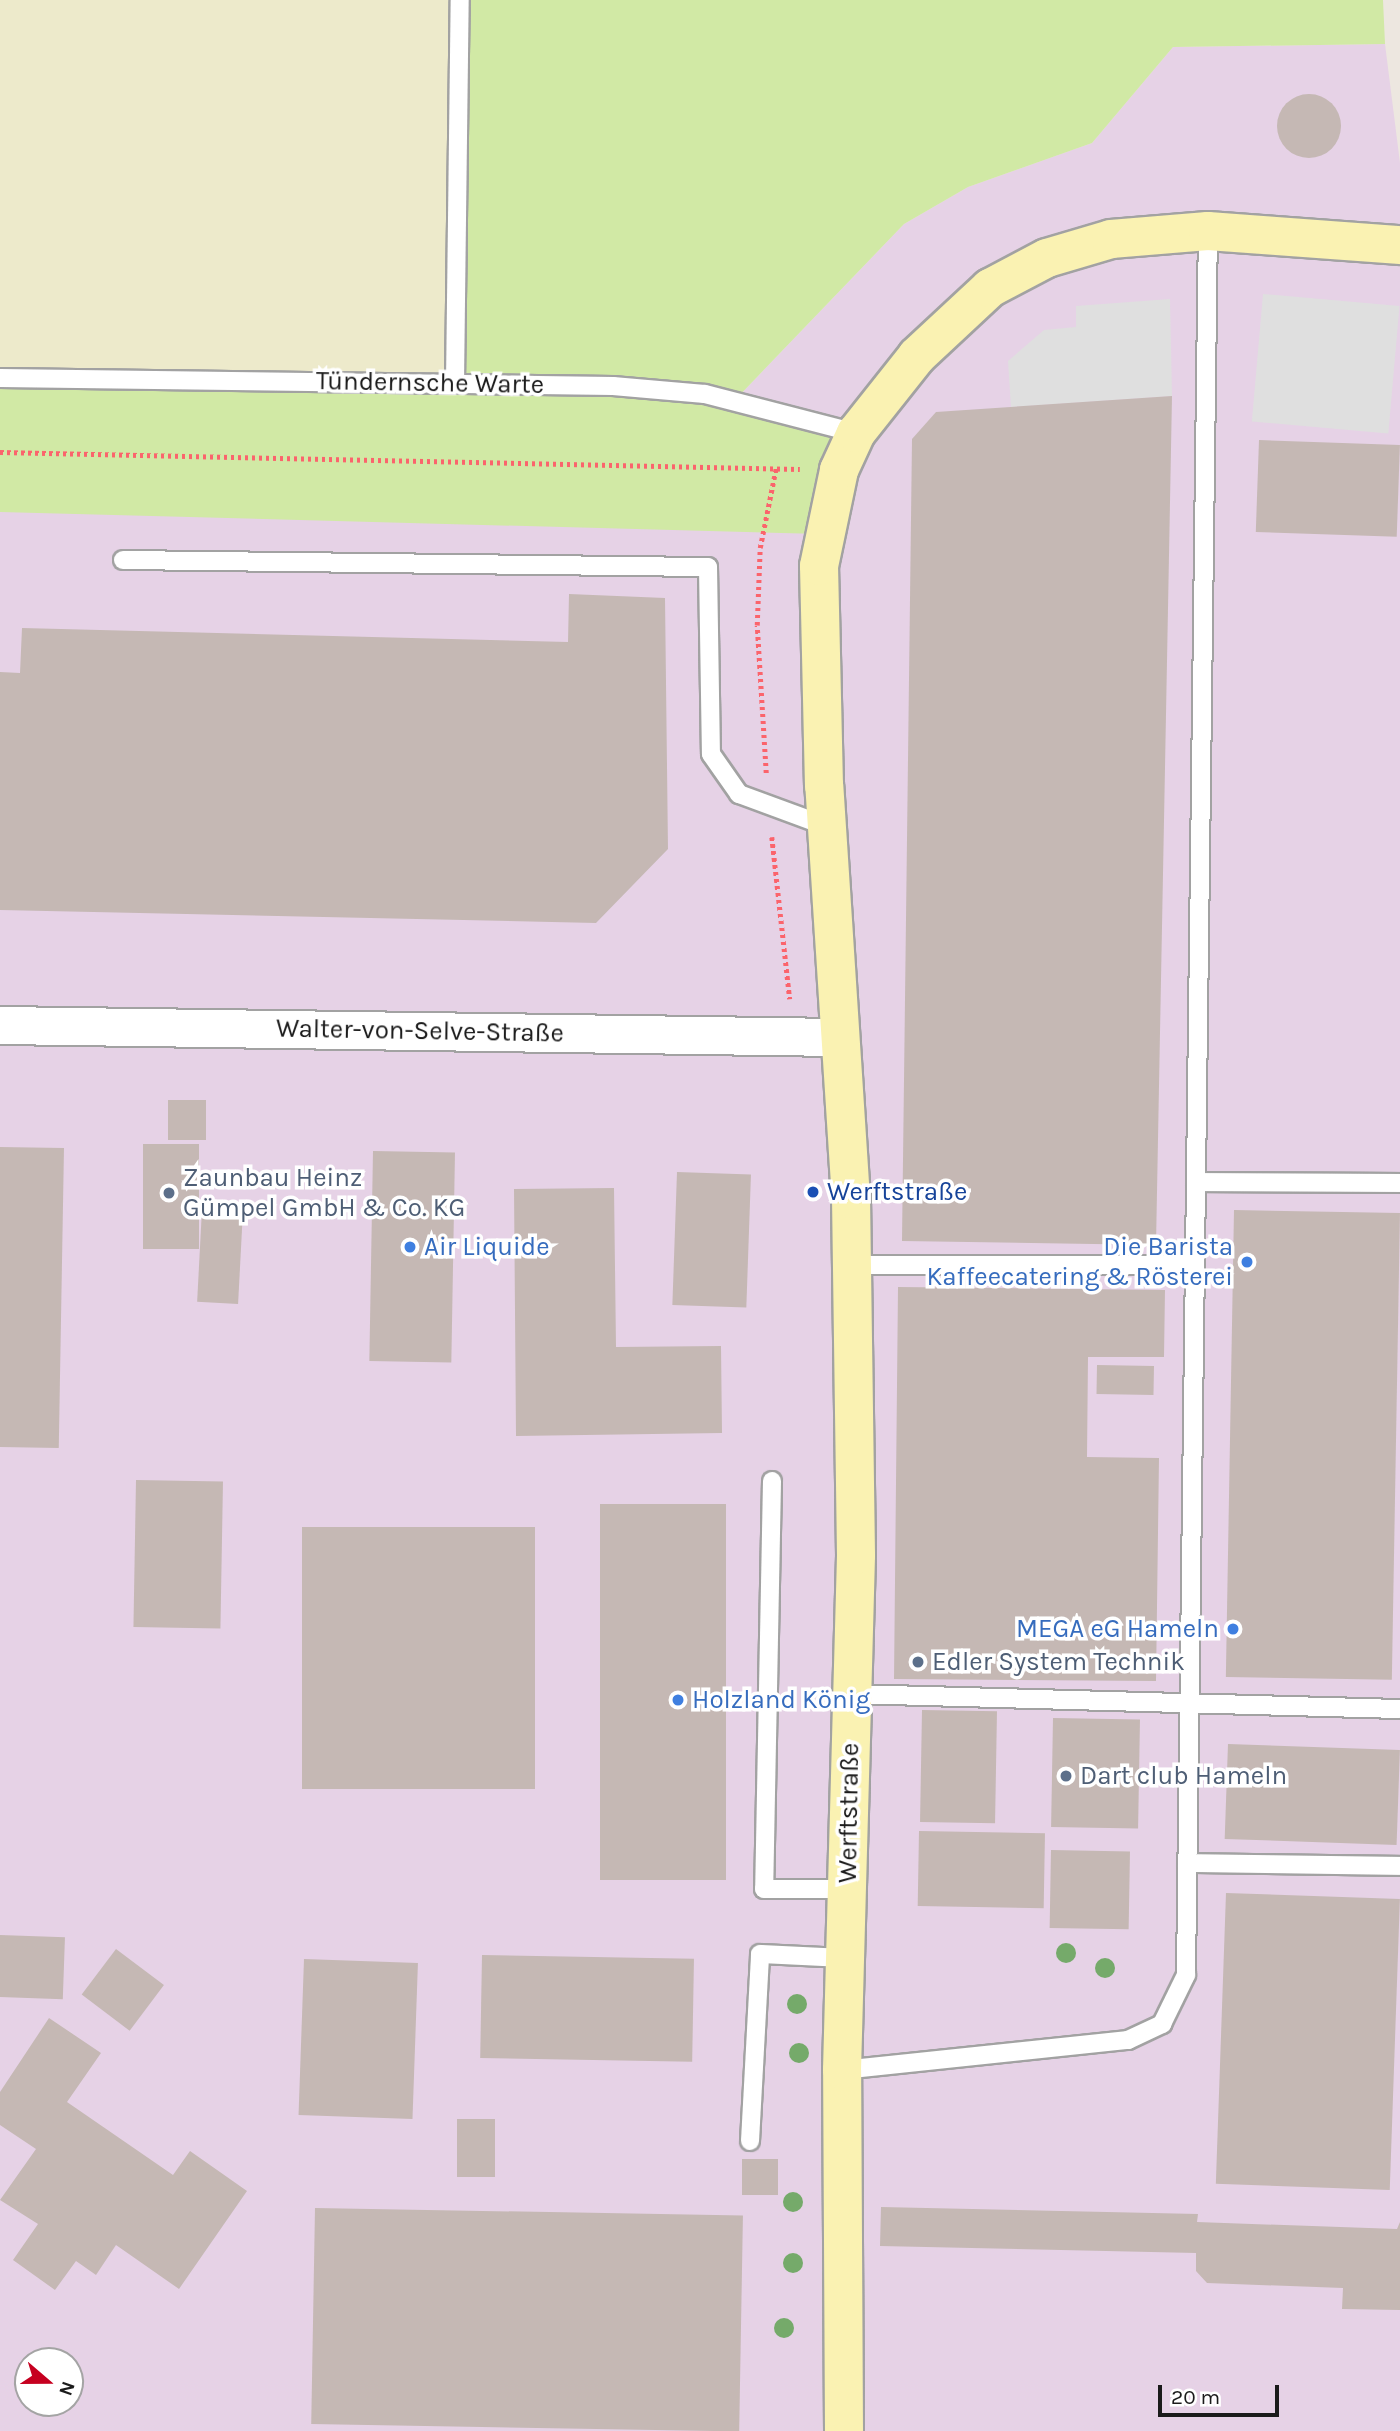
<!DOCTYPE html>
<meta charset="utf-8">
<style>
body{margin:0}
#map{position:relative;width:1400px;height:2431px;overflow:hidden;background:#ede7e0;font-family:Karla,sans-serif}
div>[style]{position:absolute}
[style*='--x']{left:calc(var(--x)*1px);top:calc(var(--y)*1px);width:calc(var(--w)*1px);rotate:calc(var(--a)*1deg)}
.industrial>*{inset:0;background:#e6d2e6}
.farmland>*{inset:0;background:#edeacb;transform-origin:0 0}
.grass>*{inset:0;background:#d1e9a5}
.parking>*{inset:0;background:#dfdfdf;transform-origin:0 0}
.building>*{inset:0;background:#c5b8b4;transform-origin:0 0}
.round{border-radius:50%}
.path>*{height:4.5px;margin-top:-2.25px;transform-origin:0;background:repeating-linear-gradient(90deg,#fb646c 0 3.5px,transparent 0 7px)}
.roads{filter:drop-shadow(2px 0 #a2a2a2) drop-shadow(-2px 0 #a2a2a2) drop-shadow(0 2px #a2a2a2) drop-shadow(0 -2px #a2a2a2)}
.lane>*{height:18px;margin:-9px;padding:0 9px;transform-origin:9px;border-radius:9px;background:#fff}
.street>*{height:37px;margin:-18.5px;padding:0 18.5px;transform-origin:18.5px;border-radius:18.5px;background:#fff}
.secondary>*{height:38px;margin:-19px;padding:0 19px;transform-origin:19px;border-radius:19px;background:#faf2b2}
.trees>*{width:20px;height:20px;margin:-10px;border-radius:50%;background:#75aa6a}
.dots>*{width:19px;height:19px;translate:-50% -50%;box-sizing:border-box;border:4px solid #fff;border-radius:50%}
span{translate:-50% -50%;white-space:nowrap;text-align:center;line-height:1.15;-webkit-text-stroke:7px #fff;paint-order:stroke}
.street-label{font-size:26px;color:#1b1b1b}
.service-label{font-size:26px;color:#4e5e75}
.left{translate:0 -50%;text-align:left}
.transit-label{font-size:26px;color:#164399}
.shop-label{font-size:26px;color:#366cbe}
.right{translate:-100% -50%;text-align:right}
.north{position:absolute;left:14px;top:2347px;width:70px;height:70px;box-sizing:border-box;background:#fff;border:2px solid #a4a4a4;border-radius:50%;rotate:110deg;font-size:19px;font-weight:700;line-height:28px;text-align:center;color:#1b1b1b}
.north::after{content:'';display:block;margin:auto;width:24px;height:32px;background:#c60020;clip-path:polygon(50% 0,100% 100%,50% 72%,0 100%)}
.scale{position:absolute;left:1158px;top:2385px;width:121px;height:32px;box-sizing:border-box;border:4px solid #1b1b1b;border-top:0;padding-left:9px;font-size:21px;line-height:24px;white-space:nowrap;color:#1b1b1b;-webkit-text-stroke:5px #fff;paint-order:stroke}
</style>
<div id="map">
<div class="industrial">
<div style="clip-path:polygon(evenodd,1385px 44px,1400px 163px,1400px 2431px,0 2431px,0 400px,734px 401px,904px 224px,968px 187px,1092px 143px,1173px 47px,1385px 44px,28px 2361px,70px 2361px,70px 2403px,28px 2403px,28px 2361px)"></div>
</div>
<div class="farmland">
<div style="left:0;top:0;width:460px;height:378px"></div>
</div>
<div class="grass">
<div style="clip-path:polygon(460px 0,1383px 0,1385px 44px,1173px 47px,1092px 143px,968px 187px,904px 224px,734px 401px,455px 383px)"></div>
<div style="clip-path:polygon(0 381px,455px 386px,704px 397px,851px 436px,821px 534px,0 512px)"></div>
</div>
<div class="parking">
<div style="left:1263px;top:294px;width:137px;height:128px;rotate:5deg"></div>
<div style="clip-path:polygon(1170px 299px,1172px 396px,1011px 407px,1008px 361px,1044px 330px,1076px 327px,1076px 306px)"></div>
</div>
<div class="building">
<div class="round" style="left:1277px;top:94px;width:64px;height:64px"></div>
<div style="clip-path:polygon(1172px 396px,1156px 1245px,902px 1241px,912px 439px,936px 412px)"></div>
<div style="left:1259px;top:440px;width:141px;height:92px;rotate:2deg"></div>
<div style="clip-path:polygon(569px 594px,665px 598px,668px 849px,596px 923px,0 910px,0 672px,20px 673px,22px 628px,568px 642px)"></div>
<div style="left:168px;top:1100px;width:38px;height:40px"></div>
<div style="left:143px;top:1144px;width:56px;height:105px"></div>
<div style="left:0;top:1147px;width:64px;height:300px;rotate:1deg"></div>
<div style="left:373px;top:1151px;width:82px;height:210px;rotate:1deg"></div>
<div style="left:677px;top:1172px;width:74px;height:133px;rotate:2deg"></div>
<div style="clip-path:polygon(614px 1188px,616px 1347px,721px 1346px,722px 1433px,516px 1436px,514px 1189px)"></div>
<div style="left:202px;top:1209px;width:41px;height:93px;rotate:3deg"></div>
<div style="left:1234px;top:1210px;width:166px;height:467px;rotate:1deg"></div>
<div style="clip-path:polygon(898px 1287px,1165px 1290px,1164px 1357px,1088px 1357px,1087px 1457px,1159px 1458px,1156px 1681px,894px 1679px)"></div>
<div style="left:1097px;top:1365px;width:57px;height:29px;rotate:1deg"></div>
<div style="left:136px;top:1480px;width:87px;height:147px;rotate:1deg"></div>
<div style="left:600px;top:1504px;width:126px;height:376px"></div>
<div style="left:535px;top:1527px;width:262px;height:233px;rotate:90deg"></div>
<div style="left:922px;top:1710px;width:75px;height:112px;rotate:1deg"></div>
<div style="left:1053px;top:1718px;width:87px;height:109px;rotate:1deg"></div>
<div style="left:1228px;top:1744px;width:172px;height:95px;rotate:2deg"></div>
<div style="left:919px;top:1831px;width:126px;height:75px;rotate:1deg"></div>
<div style="left:1051px;top:1850px;width:79px;height:78px;rotate:1deg"></div>
<div style="left:1226px;top:1893px;width:174px;height:291px;rotate:2deg"></div>
<div style="left:0;top:1935px;width:65px;height:62px;rotate:2deg"></div>
<div style="left:116px;top:1949px;width:60px;height:57px;rotate:37deg"></div>
<div style="left:482px;top:1955px;width:212px;height:103px;rotate:1deg"></div>
<div style="left:304px;top:1959px;width:114px;height:156px;rotate:2deg"></div>
<div style="clip-path:polygon(49px 2018px,101px 2053px,67px 2102px,173px 2175px,190px 2151px,247px 2191px,179px 2289px,116px 2245px,96px 2275px,76px 2261px,55px 2290px,13px 2260px,38px 2224px,0 2200px,36px 2149px,0 2125px,0 2092px)"></div>
<div style="left:457px;top:2119px;width:38px;height:58px"></div>
<div style="left:742px;top:2159px;width:36px;height:36px"></div>
<div style="clip-path:polygon(881px 2207px,1198px 2214px,1197px 2222px,1397px 2229px,1400px 2222px,1400px 2310px,1342px 2309px,1343px 2288px,1207px 2283px,1196px 2271px,1196px 2253px,880px 2246px)"></div>
<div style="left:315px;top:2208px;width:428px;height:216px;rotate:1deg"></div>
</div>
<div class="path">
<div style="--x:0;--y:452;--w:800;--a:1.22"></div>
<div style="--x:766;--y:773;--w:148;--a:-93.5"></div>
<div style="--x:757;--y:625;--w:77;--a:-87.8"></div>
<div style="--x:760;--y:548;--w:82;--a:-78.7"></div>
<div style="--x:772;--y:837;--w:163;--a:83.7"></div>
</div>
<div class="roads">
<div class="lane">
<div style="--x:0;--y:378;--w:613;--a:0.75"></div>
<div style="--x:613;--y:386;--w:92;--a:5"></div>
<div style="--x:705;--y:394;--w:156;--a:14.5"></div>
<div style="--x:455;--y:383;--w:383;--a:-89.3"></div>
<div style="--x:123;--y:560;--w:585;--a:0.69"></div>
<div style="--x:708;--y:567;--w:187;--a:89.1"></div>
<div style="--x:711;--y:754;--w:49;--a:55"></div>
<div style="--x:739;--y:794;--w:93;--a:20.2"></div>
<div style="--x:1196;--y:1182;--w:204;--a:0.3"></div>
<div style="--x:852;--y:1265;--w:343;--a:0"></div>
<div style="--x:772;--y:1481;--w:408;--a:91.1"></div>
<div style="--x:764;--y:1889;--w:83;--a:0"></div>
<div style="--x:852;--y:1694;--w:548;--a:1.57"></div>
<div style="--x:1187;--y:1863;--w:213;--a:0.8"></div>
<div style="--x:842;--y:2070;--w:288;--a:-6"></div>
<div style="--x:1128;--y:2040;--w:38;--a:-25"></div>
<div style="--x:1162;--y:2024;--w:55;--a:-63.9"></div>
<div style="--x:1186;--y:1975;--w:1744;--a:-89.28"></div>
<div style="--x:750;--y:2141;--w:187;--a:-86.9"></div>
<div style="--x:760;--y:1954;--w:85;--a:2.7"></div>
</div>
<div class="street">
<div style="--x:0;--y:1025;--w:840;--a:0.82"></div>
</div>
<div class="secondary">
<div style="--x:844;--y:2431;--w:361;--a:-90.3"></div>
<div style="--x:842;--y:2070;--w:515;--a:-88.44"></div>
<div style="--x:856;--y:1555;--w:356;--a:-90.8"></div>
<div style="--x:851;--y:1199;--w:414;--a:-93.7"></div>
<div style="--x:824;--y:786;--w:220;--a:-91.3"></div>
<div style="--x:819;--y:566;--w:98;--a:-78.2"></div>
<div style="--x:839;--y:470;--w:41;--a:-65.3"></div>
<div style="--x:856;--y:433;--w:98;--a:-51.6"></div>
<div style="--x:917;--y:356;--w:100;--a:-43"></div>
<div style="--x:990;--y:288;--w:64;--a:-27.8"></div>
<div style="--x:1047;--y:258;--w:67;--a:-16.5"></div>
<div style="--x:1111;--y:239;--w:97;--a:-4.7"></div>
<div style="--x:1208;--y:231;--w:193;--a:4.2"></div>
</div>
</div>
<div class="trees">
<div style="left:1066px;top:1953px"></div>
<div style="left:1105px;top:1968px"></div>
<div style="left:797px;top:2004px"></div>
<div style="left:799px;top:2053px"></div>
<div style="left:793px;top:2202px"></div>
<div style="left:793px;top:2263px"></div>
<div style="left:784px;top:2328px"></div>
</div>
<div class="dots">
<div style="left:813px;top:1192px;background:#1a4fb4"></div>
<div style="left:169px;top:1193px;background:#5c6f8a"></div>
<div style="left:410px;top:1247px;background:#3f7fe0"></div>
<div style="left:1247px;top:1262px;background:#3f7fe0"></div>
<div style="left:1233px;top:1629px;background:#3f7fe0"></div>
<div style="left:918px;top:1662px;background:#5c6f8a"></div>
<div style="left:678px;top:1700px;background:#3f7fe0"></div>
<div style="left:1066px;top:1776px;background:#5c6f8a"></div>
</div>
<div class="street-label">
<span style="left:430px;top:383px;rotate:1deg">Tündernsche Warte</span>
<span style="left:420px;top:1031px;rotate:1deg">Walter-von-Selve-Straße</span>
<span style="left:849px;top:1813px;rotate:-89deg">Werftstraße</span>
</div>
<div class="service-label">
<span class="left" style="left:183px;top:1193px">Zaunbau Heinz<br>Gümpel GmbH &amp; Co. KG</span>
<span class="left" style="left:932px;top:1662px">Edler System Technik</span>
<span class="left" style="left:1080px;top:1776px">Dart club Hameln</span>
</div>
<div class="transit-label">
<span class="left" style="left:827px;top:1192px">Werftstraße</span>
</div>
<div class="shop-label">
<span class="left" style="left:424px;top:1247px">Air Liquide</span>
<span class="right" style="left:1233px;top:1262px">Die Barista<br>Kaffeecatering &amp; Rösterei</span>
<span class="right" style="left:1219px;top:1629px">MEGA eG Hameln</span>
<span class="left" style="left:692px;top:1700px">Holzland König</span>
</div>
<div class="north">N</div>
<div class="scale">20 m</div>
</div>
